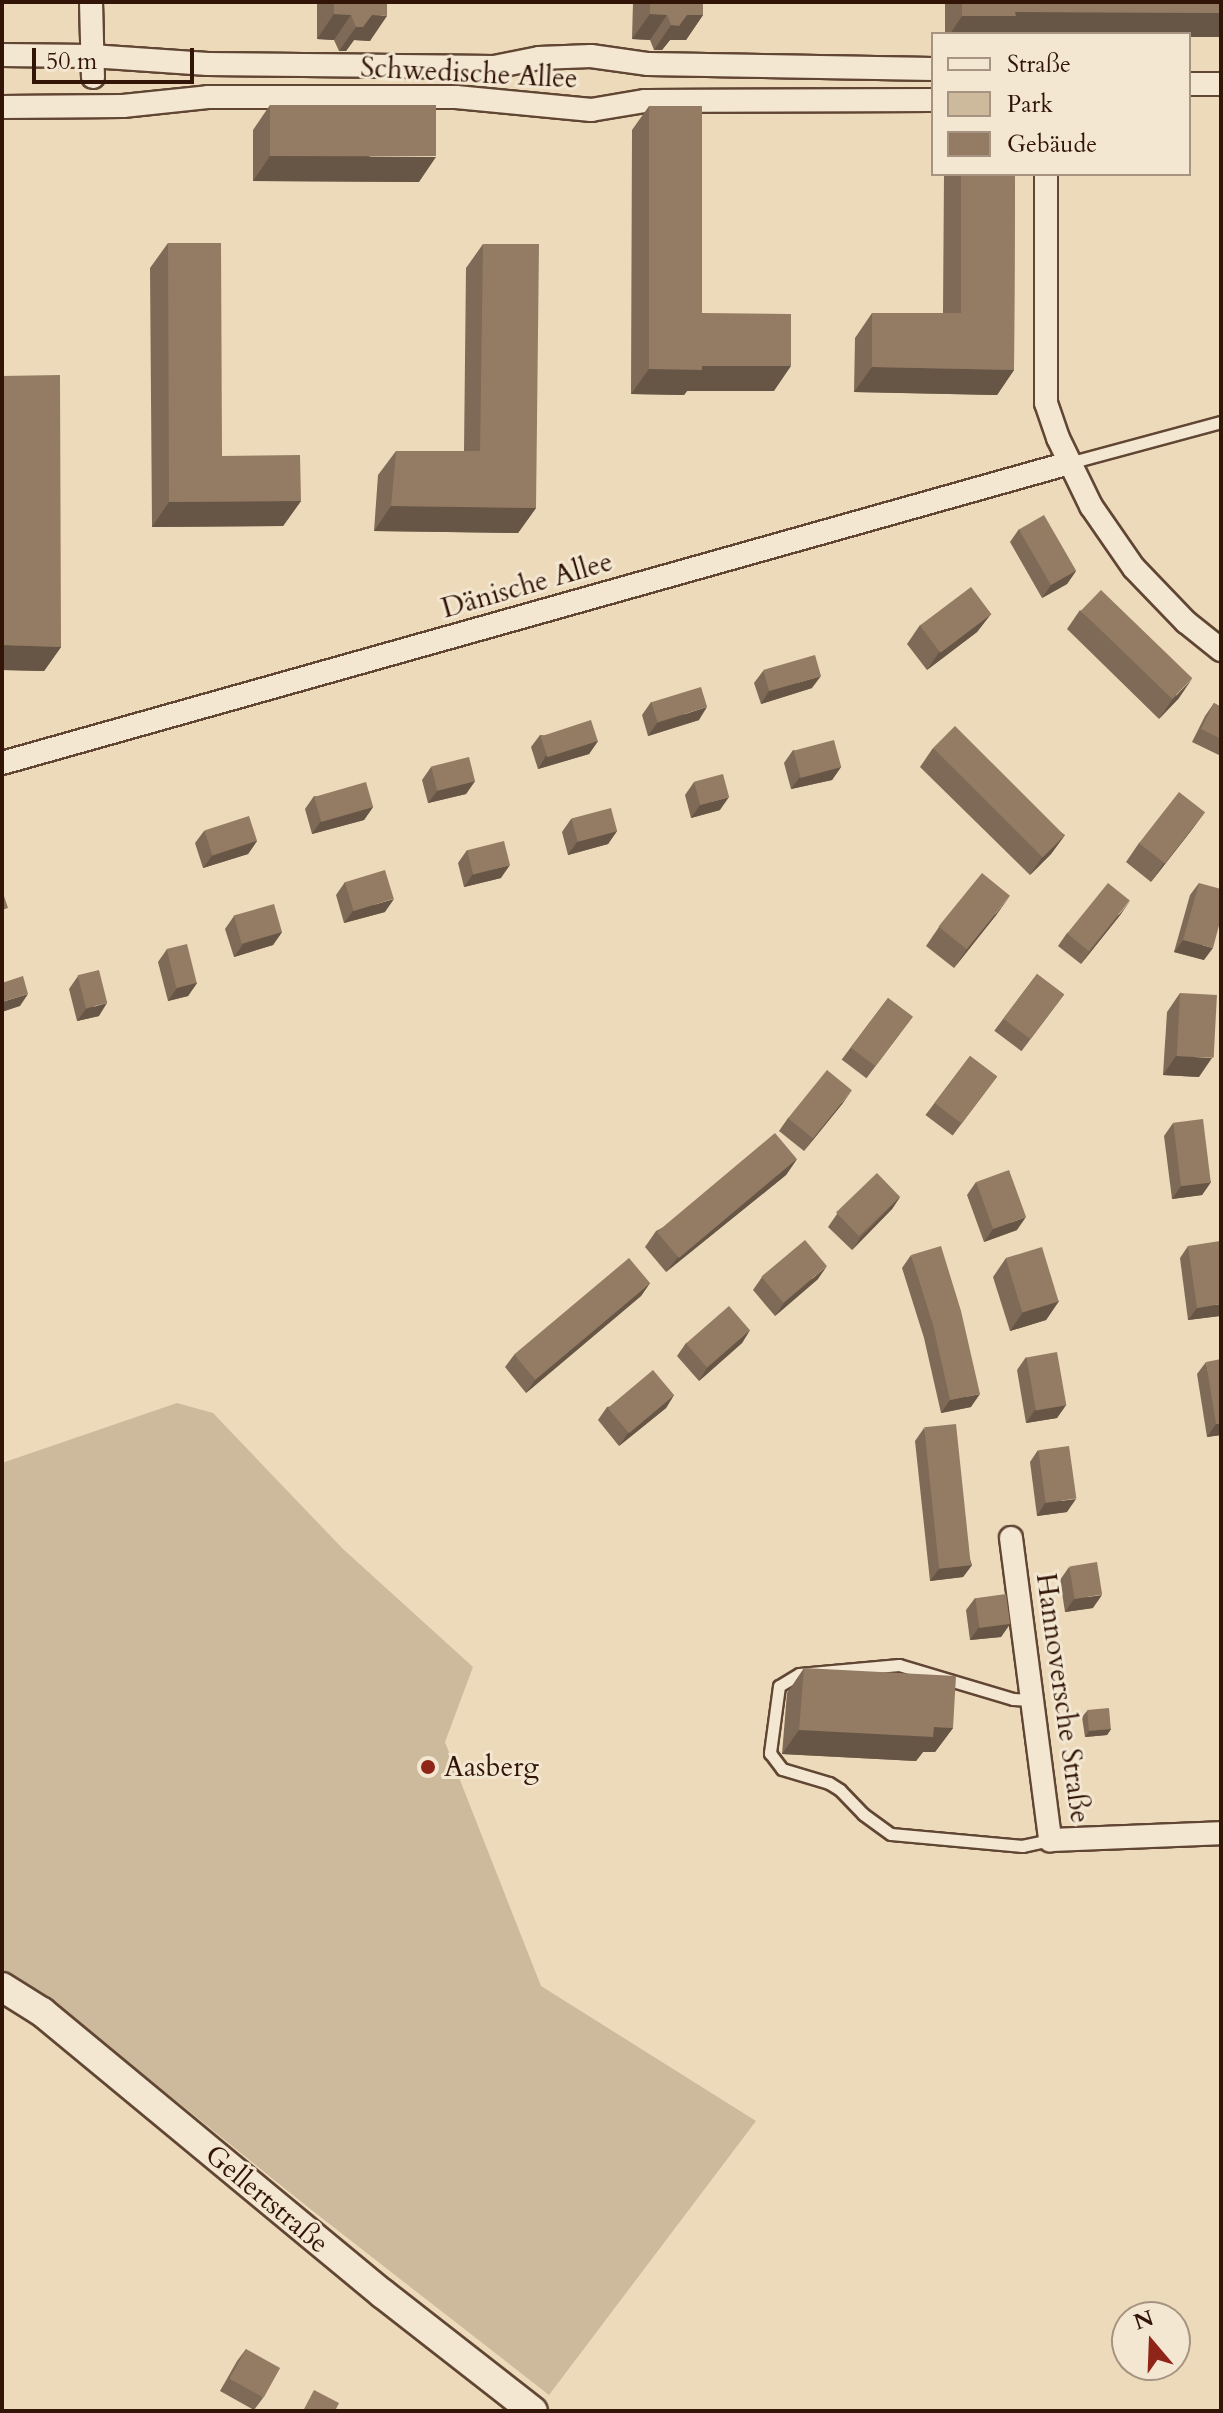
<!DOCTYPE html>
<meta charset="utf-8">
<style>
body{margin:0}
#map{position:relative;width:1223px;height:2413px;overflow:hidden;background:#eddaba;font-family:Cardo,serif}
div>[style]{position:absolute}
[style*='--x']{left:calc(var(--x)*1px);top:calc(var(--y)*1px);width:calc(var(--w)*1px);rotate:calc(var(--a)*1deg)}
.green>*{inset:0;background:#cdb99c}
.roads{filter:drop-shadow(2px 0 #614634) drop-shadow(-2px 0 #614634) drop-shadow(0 2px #614634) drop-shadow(0 -2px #614634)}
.service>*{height:11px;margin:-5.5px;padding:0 5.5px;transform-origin:5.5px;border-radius:5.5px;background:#f3e7d2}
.minor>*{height:22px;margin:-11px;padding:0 11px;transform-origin:11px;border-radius:11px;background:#f3e7d2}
.tertiary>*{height:28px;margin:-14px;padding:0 14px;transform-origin:14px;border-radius:14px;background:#f3e7d2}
.wall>*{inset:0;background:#7e6a56;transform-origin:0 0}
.shaded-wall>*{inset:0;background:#675646}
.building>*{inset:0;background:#937b64;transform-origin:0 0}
.dots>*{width:22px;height:22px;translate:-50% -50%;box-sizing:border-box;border:4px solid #f3e7d2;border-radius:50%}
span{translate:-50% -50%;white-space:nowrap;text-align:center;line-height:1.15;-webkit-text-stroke:6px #f3e7d2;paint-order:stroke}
.street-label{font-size:28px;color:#321507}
.poi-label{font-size:28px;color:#321507}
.left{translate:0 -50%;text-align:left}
.frame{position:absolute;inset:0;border:4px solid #321507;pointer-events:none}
.legend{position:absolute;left:931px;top:32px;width:260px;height:144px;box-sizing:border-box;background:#f3e7d2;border:2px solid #a69381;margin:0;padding:10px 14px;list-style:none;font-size:24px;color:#321507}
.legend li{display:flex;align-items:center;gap:16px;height:40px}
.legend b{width:40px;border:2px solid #a69381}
.north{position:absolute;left:1111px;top:2301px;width:80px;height:80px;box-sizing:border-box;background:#f3e7d2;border:2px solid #a69381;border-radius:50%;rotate:341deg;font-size:22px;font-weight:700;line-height:32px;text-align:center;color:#321507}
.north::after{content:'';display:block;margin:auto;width:28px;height:36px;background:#8f2418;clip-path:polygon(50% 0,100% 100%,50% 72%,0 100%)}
.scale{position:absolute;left:32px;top:48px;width:162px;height:36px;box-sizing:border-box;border:4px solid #321507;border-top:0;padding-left:10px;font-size:24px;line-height:28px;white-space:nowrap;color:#321507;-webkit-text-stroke:6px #f3e7d2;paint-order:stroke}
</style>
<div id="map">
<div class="green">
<div style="clip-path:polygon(177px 1403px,213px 1413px,343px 1549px,473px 1667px,445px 1742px,541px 1986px,756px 2121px,549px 2395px,309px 2208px,66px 2012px,2px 1969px,2px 1463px)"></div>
</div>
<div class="roads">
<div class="service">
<div style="--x:1069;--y:463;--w:157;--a:-15.1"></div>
<div style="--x:1032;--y:1700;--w:19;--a:-177"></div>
<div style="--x:1013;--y:1699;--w:119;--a:-163.4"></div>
<div style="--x:899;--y:1665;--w:100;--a:174.9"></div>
<div style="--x:799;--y:1674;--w:23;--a:149"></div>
<div style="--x:779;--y:1686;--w:68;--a:97.7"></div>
<div style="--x:770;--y:1753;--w:20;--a:53"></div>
<div style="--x:782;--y:1769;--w:49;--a:16.6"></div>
<div style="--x:829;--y:1783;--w:13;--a:32"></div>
<div style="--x:840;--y:1790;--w:33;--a:46"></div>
<div style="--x:863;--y:1814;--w:34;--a:36"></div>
<div style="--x:891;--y:1834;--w:132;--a:5.2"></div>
<div style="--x:1022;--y:1846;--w:29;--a:-12"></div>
</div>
<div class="minor">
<div style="--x:91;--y:2;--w:75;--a:88.5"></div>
<div style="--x:2;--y:55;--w:89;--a:0.6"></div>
<div style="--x:91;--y:56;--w:117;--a:3.9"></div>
<div style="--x:208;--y:64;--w:286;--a:0.6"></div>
<div style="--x:494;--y:67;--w:46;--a:-11.3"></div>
<div style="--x:539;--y:58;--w:52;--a:-2.2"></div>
<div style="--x:591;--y:56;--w:58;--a:8"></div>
<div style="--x:648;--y:64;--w:285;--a:1"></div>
<div style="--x:1189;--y:84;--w:32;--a:0"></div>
<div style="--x:2;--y:107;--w:121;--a:-0.5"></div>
<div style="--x:123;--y:106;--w:85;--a:-6"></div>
<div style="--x:208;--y:97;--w:248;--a:0"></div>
<div style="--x:456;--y:97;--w:136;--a:5.5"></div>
<div style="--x:591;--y:110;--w:55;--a:-9.5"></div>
<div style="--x:645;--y:101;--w:288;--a:-0.2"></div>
<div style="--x:1046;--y:174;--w:229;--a:90"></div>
<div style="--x:1046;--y:403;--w:37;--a:71"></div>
<div style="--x:1058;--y:438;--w:76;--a:64.1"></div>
<div style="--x:1091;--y:506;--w:75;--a:55.3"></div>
<div style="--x:1134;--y:568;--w:75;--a:46.1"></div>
<div style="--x:1186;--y:622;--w:45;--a:38.7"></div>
<div style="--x:2;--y:763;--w:1108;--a:-15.7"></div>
<div style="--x:1011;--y:1538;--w:305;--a:82.6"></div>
<div style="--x:1050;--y:1840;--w:171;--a:-2.3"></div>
</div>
<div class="tertiary">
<div style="--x:2;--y:1987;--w:47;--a:32"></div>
<div style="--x:42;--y:2012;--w:442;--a:39.6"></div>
<div style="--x:383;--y:2294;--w:190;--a:38"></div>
</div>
</div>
<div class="wall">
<div style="clip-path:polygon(317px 2px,387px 2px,370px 41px,354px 40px,346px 51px,339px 51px,334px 40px,317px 39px)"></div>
<div style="clip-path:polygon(633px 2px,703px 2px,703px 15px,686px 40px,670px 40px,662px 50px,654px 50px,650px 40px,632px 39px)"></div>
<div style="left:945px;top:2px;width:276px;height:32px"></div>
<div style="clip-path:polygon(270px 105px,419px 182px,253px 181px,253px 130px)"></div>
<div style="clip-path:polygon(649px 106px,702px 313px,774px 391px,687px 391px,684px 395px,631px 394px,632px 130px)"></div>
<div style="clip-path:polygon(944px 174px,1015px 174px,1014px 370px,997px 395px,854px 392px,855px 338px,872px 313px,943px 313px)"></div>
<div style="clip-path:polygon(168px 243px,222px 456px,301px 501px,283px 526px,152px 527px,150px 268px)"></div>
<div style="clip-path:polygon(483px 244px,536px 508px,518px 533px,374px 531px,378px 475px,396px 451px,464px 451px,466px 268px)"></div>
<div style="clip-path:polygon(2px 376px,61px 647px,44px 671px,2px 670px)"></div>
<div style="clip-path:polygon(1019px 529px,1076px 571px,1067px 584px,1042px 598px,1010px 542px)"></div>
<div style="clip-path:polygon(1080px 610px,1179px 698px,1159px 719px,1067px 629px)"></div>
<div style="clip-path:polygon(991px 614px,977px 632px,927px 670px,907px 644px,920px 625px)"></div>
<div style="clip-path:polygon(763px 671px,812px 688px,761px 704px,754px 683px)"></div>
<div style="clip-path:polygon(651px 702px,699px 720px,648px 736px,642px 715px)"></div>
<div style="clip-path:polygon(1214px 703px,1221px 707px,1221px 756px,1192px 742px,1205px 716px)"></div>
<div style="clip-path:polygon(540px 735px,598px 741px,589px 754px,538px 769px,531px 747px)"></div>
<div style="clip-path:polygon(933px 748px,1065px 835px,1051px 854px,1030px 875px,920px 767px)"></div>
<div style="clip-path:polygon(793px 750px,841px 767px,832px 780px,791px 789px,784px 763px)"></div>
<div style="clip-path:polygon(431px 767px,475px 781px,466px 794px,428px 803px,422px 780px)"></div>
<div style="clip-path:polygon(694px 782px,720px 810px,691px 818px,685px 795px)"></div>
<div style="clip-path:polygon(314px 796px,373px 807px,364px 820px,312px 834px,305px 809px)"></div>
<div style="clip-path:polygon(1205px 812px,1151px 882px,1126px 862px,1139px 843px)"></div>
<div style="clip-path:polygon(571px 819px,617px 831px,608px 844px,568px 855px,562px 832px)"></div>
<div style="clip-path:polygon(204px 831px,257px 841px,248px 854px,203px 868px,195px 843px)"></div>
<div style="clip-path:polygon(467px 850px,501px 878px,464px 887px,458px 863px)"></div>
<div style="clip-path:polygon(345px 882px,385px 912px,344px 923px,336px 895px)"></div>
<div style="clip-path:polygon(1199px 883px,1204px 960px,1174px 952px,1190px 895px)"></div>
<div style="clip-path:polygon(997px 914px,954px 968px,926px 946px,939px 927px)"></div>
<div style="clip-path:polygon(1121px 914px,1081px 964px,1058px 946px,1067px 933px)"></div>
<div style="clip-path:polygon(234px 916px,282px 932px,273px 945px,234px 957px,225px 929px)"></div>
<div style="clip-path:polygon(167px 949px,197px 983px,188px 996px,168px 1001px,158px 962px)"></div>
<div style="left:1037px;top:974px;width:34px;height:71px;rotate:37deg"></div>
<div style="clip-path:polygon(78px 976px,99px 1016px,77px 1021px,69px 989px)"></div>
<div style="clip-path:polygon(1180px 993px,1199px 1077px,1163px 1075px,1167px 1012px)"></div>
<div style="left:888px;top:998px;width:31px;height:77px;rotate:37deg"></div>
<div style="left:970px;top:1056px;width:34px;height:74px;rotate:37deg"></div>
<div style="clip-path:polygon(843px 1103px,804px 1151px,779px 1131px,788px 1118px)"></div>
<div style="clip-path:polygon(1173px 1123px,1211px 1182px,1202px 1195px,1172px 1199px,1164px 1136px)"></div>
<div style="clip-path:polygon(797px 1159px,786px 1175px,666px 1272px,645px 1247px,656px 1231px)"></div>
<div style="clip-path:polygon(976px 1182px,1017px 1230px,984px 1242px,967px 1195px)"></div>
<div style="clip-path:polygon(900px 1197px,892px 1209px,852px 1250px,828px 1227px,837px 1214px)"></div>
<div style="clip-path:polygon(1188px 1246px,1220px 1316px,1188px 1320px,1180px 1258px)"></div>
<div style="clip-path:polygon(911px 1255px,971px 1407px,941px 1413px,924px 1338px,902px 1268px)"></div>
<div style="clip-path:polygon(1006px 1258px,1059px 1301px,1046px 1320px,1010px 1331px,993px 1277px)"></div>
<div style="clip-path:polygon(762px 1277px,818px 1279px,775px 1316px,753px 1290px)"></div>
<div style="clip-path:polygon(650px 1283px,641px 1296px,526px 1393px,505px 1367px,514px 1355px)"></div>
<div style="clip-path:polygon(750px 1330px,742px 1343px,699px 1381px,677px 1356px,686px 1343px)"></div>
<div style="clip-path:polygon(1026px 1357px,1066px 1405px,1057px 1418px,1026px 1423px,1017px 1370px)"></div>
<div style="clip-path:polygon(1206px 1362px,1221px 1435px,1207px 1437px,1197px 1374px)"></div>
<div style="clip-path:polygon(674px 1395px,666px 1408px,619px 1446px,598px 1420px,607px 1407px)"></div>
<div style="clip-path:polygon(924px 1428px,972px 1565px,963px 1577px,930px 1581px,915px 1441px)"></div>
<div style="clip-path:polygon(1038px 1450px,1067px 1512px,1037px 1516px,1030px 1462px)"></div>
<div style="clip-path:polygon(1069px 1567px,1093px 1608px,1065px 1612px,1060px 1580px)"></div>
<div style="clip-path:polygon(975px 1598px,1010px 1624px,1001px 1637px,970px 1640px,966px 1610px)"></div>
<div style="clip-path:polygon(804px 1668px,953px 1728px,935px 1752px,923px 1752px,916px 1761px,782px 1754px,787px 1693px)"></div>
<div style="clip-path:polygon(1087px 1711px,1111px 1729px,1107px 1735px,1085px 1737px,1082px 1717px)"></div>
<div style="clip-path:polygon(246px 2349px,263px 2398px,254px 2410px,220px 2391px,237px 2361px)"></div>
</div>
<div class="shaded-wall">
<div style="clip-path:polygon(1015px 12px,1221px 13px,1221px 37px,1189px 37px,1189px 34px,950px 34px,962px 16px)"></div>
<div style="clip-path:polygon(334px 14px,351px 15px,334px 40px,317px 39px)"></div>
<div style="clip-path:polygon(650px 14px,667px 15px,650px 40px,632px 39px)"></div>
<div style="clip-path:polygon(372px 15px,387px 16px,370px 41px,354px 40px,346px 51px,339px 51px,356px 27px)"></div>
<div style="clip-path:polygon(687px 15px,703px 15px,686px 40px,670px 40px,662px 50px,654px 50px,671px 25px)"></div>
<div style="clip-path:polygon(270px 156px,436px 157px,419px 182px,253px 181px)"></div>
<div style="clip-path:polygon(702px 366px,791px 366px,774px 391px,687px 391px,684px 395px,631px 394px,649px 369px)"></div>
<div style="clip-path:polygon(872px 367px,1014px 370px,997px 395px,854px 392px)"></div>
<div style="clip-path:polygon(301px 501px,283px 526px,152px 527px,169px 502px)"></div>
<div style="clip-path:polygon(391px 506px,536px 508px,518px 533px,374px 531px)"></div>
<div style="clip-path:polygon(1076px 571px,1067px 584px,1042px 598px,1051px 585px)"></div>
<div style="clip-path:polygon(991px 614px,977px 632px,927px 670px,940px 651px)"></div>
<div style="clip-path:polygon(2px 645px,61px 647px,44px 671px,2px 670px)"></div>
<div style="clip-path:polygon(821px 676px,812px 688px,761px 704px,769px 691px)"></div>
<div style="clip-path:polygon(1192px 679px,1179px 698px,1159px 719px,1172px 700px)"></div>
<div style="clip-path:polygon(707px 707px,699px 720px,648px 736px,657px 723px)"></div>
<div style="clip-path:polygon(598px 741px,589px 754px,538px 769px,546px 756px)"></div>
<div style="clip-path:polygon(841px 767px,832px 780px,791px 789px,800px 777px)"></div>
<div style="clip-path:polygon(475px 781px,466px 794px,428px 803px,437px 791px)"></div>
<div style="clip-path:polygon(729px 797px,720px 810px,691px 818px,700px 805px)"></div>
<div style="clip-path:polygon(373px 807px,364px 820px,312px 834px,321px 821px)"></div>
<div style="clip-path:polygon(1205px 812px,1191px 831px,1151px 882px,1164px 863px)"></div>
<div style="clip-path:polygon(617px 831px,608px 844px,568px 855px,577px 842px)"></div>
<div style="clip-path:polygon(1065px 835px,1051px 854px,1030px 875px,1043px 856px)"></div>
<div style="clip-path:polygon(257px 841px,248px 854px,203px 868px,212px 856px)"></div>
<div style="clip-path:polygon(510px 865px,501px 878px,464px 887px,473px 874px)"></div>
<div style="clip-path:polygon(1010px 896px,997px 914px,954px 968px,967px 949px)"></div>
<div style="clip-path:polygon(394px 899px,385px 912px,344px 923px,353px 911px)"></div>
<div style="clip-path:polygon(1130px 901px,1121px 914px,1081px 964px,1090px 951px)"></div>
<div style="clip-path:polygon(282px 932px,273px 945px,234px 957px,243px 944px)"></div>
<div style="clip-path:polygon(1183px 940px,1213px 948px,1204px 960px,1174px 952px)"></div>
<div style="clip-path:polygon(197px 983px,188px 996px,168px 1001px,177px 988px)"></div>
<div style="clip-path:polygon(28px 994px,20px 1006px,2px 1012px,2px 1002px)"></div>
<div style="clip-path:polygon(107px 1003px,99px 1016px,77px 1021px,86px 1009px)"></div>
<div style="clip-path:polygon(1176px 1056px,1212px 1058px,1199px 1077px,1163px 1075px)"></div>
<div style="clip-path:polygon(852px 1090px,843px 1103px,804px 1151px,813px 1139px)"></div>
<div style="clip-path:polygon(797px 1159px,786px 1175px,666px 1272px,678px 1257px)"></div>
<div style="clip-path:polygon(1211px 1182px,1202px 1195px,1172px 1199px,1181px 1186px)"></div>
<div style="clip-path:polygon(900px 1197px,892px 1209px,852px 1250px,861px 1237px)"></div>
<div style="clip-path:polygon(1026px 1217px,1017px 1230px,984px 1242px,993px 1229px)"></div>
<div style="clip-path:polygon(827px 1266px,818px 1279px,775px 1316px,784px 1303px)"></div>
<div style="clip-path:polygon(650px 1283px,641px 1296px,526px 1393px,535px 1380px)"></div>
<div style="clip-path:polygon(1059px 1301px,1046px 1320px,1010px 1331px,1023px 1312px)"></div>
<div style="clip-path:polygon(1221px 1304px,1220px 1316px,1188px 1320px,1197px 1308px)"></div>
<div style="clip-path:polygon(750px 1330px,742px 1343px,699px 1381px,707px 1368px)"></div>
<div style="clip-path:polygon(980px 1394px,971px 1407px,941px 1413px,950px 1400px)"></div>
<div style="clip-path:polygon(674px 1395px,666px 1408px,619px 1446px,628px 1433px)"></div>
<div style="clip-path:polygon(1066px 1405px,1057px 1418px,1026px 1423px,1035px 1410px)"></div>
<div style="clip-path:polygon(1216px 1424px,1221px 1424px,1221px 1435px,1207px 1437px)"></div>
<div style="clip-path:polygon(1076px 1499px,1067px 1512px,1037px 1516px,1045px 1503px)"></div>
<div style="clip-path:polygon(972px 1565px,963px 1577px,930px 1581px,939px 1569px)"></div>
<div style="clip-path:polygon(1102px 1595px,1093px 1608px,1065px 1612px,1074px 1599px)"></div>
<div style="clip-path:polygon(1010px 1624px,1001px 1637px,970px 1640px,979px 1627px)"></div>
<div style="clip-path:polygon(934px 1727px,953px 1728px,935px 1752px,923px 1752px,916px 1761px,782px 1754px,799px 1730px)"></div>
<div style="clip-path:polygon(1111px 1729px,1107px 1735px,1085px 1737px,1089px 1731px)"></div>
</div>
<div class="building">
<div style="clip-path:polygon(334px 2px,387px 2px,387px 16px,372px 15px,363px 27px,356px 27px,351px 15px,334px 14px)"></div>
<div style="clip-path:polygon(650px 2px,703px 2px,703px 15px,687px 15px,679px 26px,671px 25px,667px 15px,650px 14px)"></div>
<div style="clip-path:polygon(962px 2px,1221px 2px,1221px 13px,1015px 12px,1016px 16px,962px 16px)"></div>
<div style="left:270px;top:105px;width:166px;height:51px"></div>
<div style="clip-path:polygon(649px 106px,702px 106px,702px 313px,791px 314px,791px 366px,702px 366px,702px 370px,649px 369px)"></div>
<div style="clip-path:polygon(961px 174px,1015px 174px,1014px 370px,872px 367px,872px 313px,961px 313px)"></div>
<div style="clip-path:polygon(168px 243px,221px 243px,222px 456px,300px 455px,301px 501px,169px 502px)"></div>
<div style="clip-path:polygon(483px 244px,539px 244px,536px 508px,391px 506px,396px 451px,480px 451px)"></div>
<div style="clip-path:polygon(60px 375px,61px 647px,2px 645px,2px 584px,4px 584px,2px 376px)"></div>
<div style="left:1044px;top:515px;width:64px;height:29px;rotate:60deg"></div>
<div style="left:971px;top:587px;width:34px;height:64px;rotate:53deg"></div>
<div style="left:1101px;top:590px;width:127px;height:29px;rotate:44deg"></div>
<div style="left:815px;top:655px;width:22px;height:54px;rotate:74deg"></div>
<div style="left:701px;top:687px;width:21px;height:52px;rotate:73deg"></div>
<div style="clip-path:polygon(1214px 703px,1221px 707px,1221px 739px,1201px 729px)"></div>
<div style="left:591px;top:720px;width:22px;height:53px;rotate:72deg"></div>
<div style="left:955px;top:726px;width:155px;height:31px;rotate:45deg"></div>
<div style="left:834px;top:740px;width:28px;height:42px;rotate:75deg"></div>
<div style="left:469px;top:757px;width:25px;height:39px;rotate:76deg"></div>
<div style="left:723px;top:774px;width:24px;height:30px;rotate:75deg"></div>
<div style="left:366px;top:782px;width:26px;height:54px;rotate:74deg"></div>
<div style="left:1179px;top:792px;width:33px;height:65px;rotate:38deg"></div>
<div style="left:611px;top:808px;width:24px;height:41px;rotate:75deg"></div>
<div style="left:249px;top:816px;width:26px;height:47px;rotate:72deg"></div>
<div style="left:504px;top:841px;width:25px;height:38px;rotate:76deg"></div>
<div style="left:385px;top:870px;width:30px;height:42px;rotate:73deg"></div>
<div style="left:982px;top:873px;width:36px;height:69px;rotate:39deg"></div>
<div style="left:1108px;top:883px;width:28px;height:65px;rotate:39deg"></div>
<div style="clip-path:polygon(1199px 883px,1221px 889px,1221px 918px,1213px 948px,1183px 940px)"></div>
<div style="clip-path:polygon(2px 890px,8px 908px,2px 910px)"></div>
<div style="left:274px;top:904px;width:29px;height:42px;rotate:74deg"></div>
<div style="left:187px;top:944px;width:40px;height:21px;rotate:76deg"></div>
<div style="left:99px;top:970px;width:34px;height:22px;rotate:76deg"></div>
<div style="left:1037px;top:974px;width:34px;height:56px;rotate:37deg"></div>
<div style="clip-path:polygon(23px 976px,28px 994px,2px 1002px,2px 983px)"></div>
<div style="left:1180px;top:993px;width:37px;height:63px;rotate:3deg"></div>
<div style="left:888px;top:998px;width:31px;height:62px;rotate:37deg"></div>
<div style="left:970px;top:1056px;width:34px;height:59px;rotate:37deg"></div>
<div style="left:827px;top:1070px;width:32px;height:62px;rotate:39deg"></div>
<div style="left:1203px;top:1119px;width:64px;height:30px;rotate:83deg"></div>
<div style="left:775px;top:1133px;width:34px;height:154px;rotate:50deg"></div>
<div style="left:1009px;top:1170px;width:50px;height:35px;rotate:70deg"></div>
<div style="left:877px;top:1173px;width:33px;height:57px;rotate:46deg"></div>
<div style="left:805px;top:1240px;width:34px;height:57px;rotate:50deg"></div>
<div style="clip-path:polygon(1220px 1241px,1221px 1250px,1221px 1304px,1197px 1308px,1188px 1246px)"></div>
<div style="clip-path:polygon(941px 1246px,961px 1311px,980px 1394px,950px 1400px,933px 1325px,911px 1255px)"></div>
<div style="left:1042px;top:1247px;width:57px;height:38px;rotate:73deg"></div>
<div style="left:629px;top:1258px;width:33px;height:150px;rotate:50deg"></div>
<div style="left:729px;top:1306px;width:32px;height:57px;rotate:49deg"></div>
<div style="left:1057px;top:1352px;width:54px;height:31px;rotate:80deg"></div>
<div style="clip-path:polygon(1221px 1359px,1221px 1424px,1216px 1424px,1206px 1362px)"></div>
<div style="left:653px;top:1370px;width:33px;height:59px;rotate:50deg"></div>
<div style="left:956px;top:1424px;width:142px;height:32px;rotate:84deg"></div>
<div style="left:1069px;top:1446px;width:53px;height:31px;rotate:82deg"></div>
<div style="left:1097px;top:1562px;width:33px;height:28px;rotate:81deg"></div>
<div style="left:1006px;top:1594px;width:30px;height:31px;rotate:82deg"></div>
<div style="clip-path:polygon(804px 1668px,956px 1676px,953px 1728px,934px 1727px,933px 1737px,799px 1730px)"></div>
<div style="left:1109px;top:1708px;width:21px;height:22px;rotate:85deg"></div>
<div style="left:246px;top:2349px;width:39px;height:34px;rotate:29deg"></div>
<div style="clip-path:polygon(314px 2390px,339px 2403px,335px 2411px,303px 2411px)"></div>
</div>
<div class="dots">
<div style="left:428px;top:1767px;background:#8f2418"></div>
</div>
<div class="street-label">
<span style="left:469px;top:73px;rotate:3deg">Schwedische Allee</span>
<span style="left:527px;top:585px;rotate:-16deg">Dänische Allee</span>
<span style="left:1063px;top:1698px;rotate:82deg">Hannoversche Straße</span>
<span style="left:267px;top:2199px;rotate:40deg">Gellertstraße</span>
</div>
<div class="poi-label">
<span class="left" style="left:444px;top:1767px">Aasberg</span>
</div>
<div class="frame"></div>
<ul class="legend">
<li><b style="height:10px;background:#f3e7d2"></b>Straße</li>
<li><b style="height:22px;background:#cdb99c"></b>Park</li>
<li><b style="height:22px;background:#937b64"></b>Gebäude</li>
</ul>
<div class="north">N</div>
<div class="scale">50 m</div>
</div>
